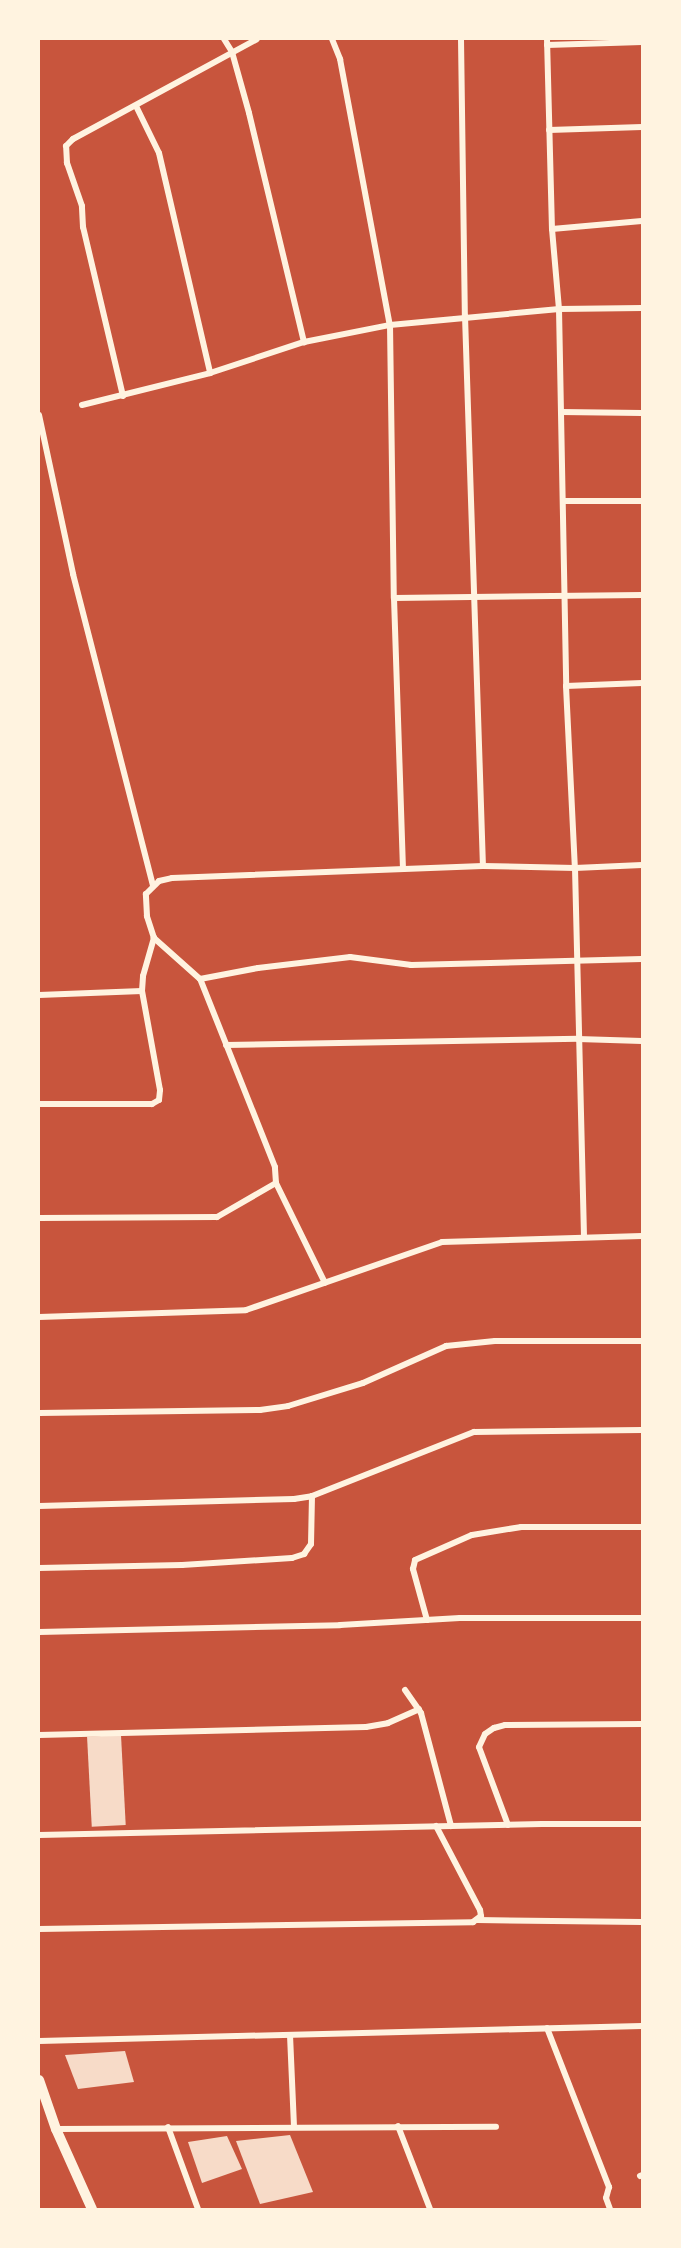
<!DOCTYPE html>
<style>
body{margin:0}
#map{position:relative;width:681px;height:2248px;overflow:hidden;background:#c8553d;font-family:"Zilla Slab",serif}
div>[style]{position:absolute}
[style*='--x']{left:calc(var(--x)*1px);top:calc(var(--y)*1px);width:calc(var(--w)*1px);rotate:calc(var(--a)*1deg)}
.building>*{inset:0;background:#f7dbc8;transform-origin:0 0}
.minor>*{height:6px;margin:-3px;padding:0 3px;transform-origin:3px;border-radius:3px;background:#fff3e0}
.tertiary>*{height:10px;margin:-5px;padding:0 5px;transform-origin:5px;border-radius:5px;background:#fff3e0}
span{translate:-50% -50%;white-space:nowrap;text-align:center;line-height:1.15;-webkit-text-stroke:4.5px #fff3e0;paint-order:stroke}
.frame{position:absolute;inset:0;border:40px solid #fff3e0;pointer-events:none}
</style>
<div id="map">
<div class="building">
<div style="left:121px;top:1735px;width:90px;height:34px;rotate:87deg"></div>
<div style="clip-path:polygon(125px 2051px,134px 2082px,78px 2089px,65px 2055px)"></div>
<div style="clip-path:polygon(290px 2135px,313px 2192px,260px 2204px,236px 2141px)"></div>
<div style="clip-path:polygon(227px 2136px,242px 2169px,202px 2183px,188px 2142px)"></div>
</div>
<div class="minor">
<div style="--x:224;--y:39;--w:15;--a:58"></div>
<div style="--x:232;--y:52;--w:63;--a:74.4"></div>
<div style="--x:249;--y:113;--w:236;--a:76.5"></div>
<div style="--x:332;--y:39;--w:22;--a:68"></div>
<div style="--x:340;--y:59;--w:271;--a:79.4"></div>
<div style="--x:390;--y:325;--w:273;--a:89.2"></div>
<div style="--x:394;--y:598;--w:271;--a:88.1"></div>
<div style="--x:461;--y:39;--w:277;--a:89.2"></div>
<div style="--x:465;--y:316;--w:550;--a:88.13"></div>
<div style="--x:547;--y:39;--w:190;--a:88.5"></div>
<div style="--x:552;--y:229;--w:80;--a:85"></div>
<div style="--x:559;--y:309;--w:377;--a:88.9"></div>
<div style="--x:566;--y:686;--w:182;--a:87.2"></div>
<div style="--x:575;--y:868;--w:369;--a:88.6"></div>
<div style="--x:547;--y:45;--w:95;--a:-1.8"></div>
<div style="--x:136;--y:106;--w:52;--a:63.9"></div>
<div style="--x:159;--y:153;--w:226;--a:76.9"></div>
<div style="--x:549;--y:130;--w:93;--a:-1.8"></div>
<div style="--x:552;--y:229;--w:90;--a:-5.1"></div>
<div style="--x:123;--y:396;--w:174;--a:-103.3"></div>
<div style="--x:83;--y:227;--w:21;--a:-93"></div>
<div style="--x:82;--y:206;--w:46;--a:-109.2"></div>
<div style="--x:67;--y:163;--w:17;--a:-93"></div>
<div style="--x:66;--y:146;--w:10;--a:-45"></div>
<div style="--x:73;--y:139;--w:209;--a:-28.5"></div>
<div style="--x:82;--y:405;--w:132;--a:-14"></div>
<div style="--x:210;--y:373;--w:99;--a:-18.3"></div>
<div style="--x:304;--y:342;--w:88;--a:-11.2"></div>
<div style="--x:390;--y:325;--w:170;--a:-5.4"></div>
<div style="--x:559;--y:309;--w:83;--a:-0.7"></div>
<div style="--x:561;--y:412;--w:81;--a:0.7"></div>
<div style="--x:39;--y:415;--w:163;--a:77.9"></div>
<div style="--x:73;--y:574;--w:321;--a:75.6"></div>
<div style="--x:563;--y:501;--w:79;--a:0"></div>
<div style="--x:394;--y:598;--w:248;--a:-0.7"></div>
<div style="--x:566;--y:686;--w:76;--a:-2.3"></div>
<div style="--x:200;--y:979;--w:59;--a:-10.7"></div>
<div style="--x:258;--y:968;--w:93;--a:-6.8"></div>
<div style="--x:350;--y:957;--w:62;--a:7.5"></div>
<div style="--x:411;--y:965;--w:231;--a:-1.5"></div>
<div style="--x:39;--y:995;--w:103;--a:-2.2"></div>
<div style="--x:226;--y:1045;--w:352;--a:-1"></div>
<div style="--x:578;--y:1039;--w:64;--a:1.8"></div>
<div style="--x:39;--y:1104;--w:113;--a:0"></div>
<div style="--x:152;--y:1104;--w:8;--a:-30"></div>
<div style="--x:159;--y:1100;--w:10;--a:-84"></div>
<div style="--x:160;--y:1090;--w:101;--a:-100.3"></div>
<div style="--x:142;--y:991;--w:15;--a:-86"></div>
<div style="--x:143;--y:976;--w:40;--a:-74"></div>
<div style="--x:154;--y:938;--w:23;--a:-108"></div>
<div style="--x:147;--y:916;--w:22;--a:-93"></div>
<div style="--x:146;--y:894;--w:18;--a:-45"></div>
<div style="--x:159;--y:881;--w:13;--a:-13"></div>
<div style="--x:172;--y:878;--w:311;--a:-2.2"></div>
<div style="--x:483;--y:866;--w:92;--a:1.2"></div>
<div style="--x:575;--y:868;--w:67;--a:-2.6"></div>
<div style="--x:276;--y:1183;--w:111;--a:63.9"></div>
<div style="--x:39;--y:1218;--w:178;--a:-0.3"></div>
<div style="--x:217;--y:1217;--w:68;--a:-30"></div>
<div style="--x:276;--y:1183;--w:16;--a:-94"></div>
<div style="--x:275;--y:1167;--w:202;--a:-111.7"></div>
<div style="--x:200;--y:979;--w:62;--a:-138.3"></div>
<div style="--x:39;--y:1317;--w:207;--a:-1.9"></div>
<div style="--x:246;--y:1310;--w:207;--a:-19.1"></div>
<div style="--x:442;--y:1242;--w:200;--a:-1.7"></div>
<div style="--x:39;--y:1413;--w:221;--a:-0.8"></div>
<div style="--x:260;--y:1410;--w:28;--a:-8"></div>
<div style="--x:288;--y:1406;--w:78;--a:-17"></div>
<div style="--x:363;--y:1383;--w:91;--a:-24"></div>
<div style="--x:446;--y:1346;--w:49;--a:-5.8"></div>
<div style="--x:495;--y:1341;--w:147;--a:0"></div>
<div style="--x:39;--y:1506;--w:255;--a:-1.6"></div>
<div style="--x:294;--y:1499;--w:18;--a:-9"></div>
<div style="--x:312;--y:1496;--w:174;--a:-21.6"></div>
<div style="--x:474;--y:1432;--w:168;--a:-0.7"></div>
<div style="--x:39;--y:1568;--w:143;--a:-1.2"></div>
<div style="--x:182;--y:1565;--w:110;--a:-3.6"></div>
<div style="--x:292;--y:1558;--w:13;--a:-18"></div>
<div style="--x:304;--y:1554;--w:12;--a:-55"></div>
<div style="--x:311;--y:1544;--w:48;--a:-88.8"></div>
<div style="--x:427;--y:1620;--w:53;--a:-105.4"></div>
<div style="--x:413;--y:1569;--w:9;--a:-77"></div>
<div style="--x:415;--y:1560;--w:62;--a:-23.7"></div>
<div style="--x:472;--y:1535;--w:50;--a:-9.3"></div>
<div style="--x:521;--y:1527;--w:121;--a:0"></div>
<div style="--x:39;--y:1632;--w:301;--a:-1.3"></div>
<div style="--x:340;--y:1625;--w:120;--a:-3.3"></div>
<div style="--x:460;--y:1618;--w:182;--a:0"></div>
<div style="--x:405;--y:1690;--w:28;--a:55"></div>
<div style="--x:421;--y:1713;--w:117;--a:75.1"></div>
<div style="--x:39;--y:1735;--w:327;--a:-1.4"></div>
<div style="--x:366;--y:1727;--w:22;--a:-10"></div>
<div style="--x:388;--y:1723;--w:34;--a:-24"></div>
<div style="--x:508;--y:1825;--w:83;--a:-110.4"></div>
<div style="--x:479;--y:1747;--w:14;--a:-65"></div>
<div style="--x:485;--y:1734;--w:11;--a:-34"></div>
<div style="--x:494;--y:1728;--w:11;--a:-15"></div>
<div style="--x:505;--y:1725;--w:137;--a:-0.4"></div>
<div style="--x:39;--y:1835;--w:503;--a:-1.25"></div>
<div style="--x:542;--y:1824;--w:100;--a:0"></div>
<div style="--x:477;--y:1920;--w:165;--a:0.7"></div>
<div style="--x:39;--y:1929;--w:434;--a:-0.9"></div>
<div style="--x:473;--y:1922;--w:10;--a:-37"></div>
<div style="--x:481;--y:1916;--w:6;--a:-99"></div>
<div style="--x:480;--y:1910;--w:95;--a:-117.6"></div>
<div style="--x:547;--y:2028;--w:171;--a:68.7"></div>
<div style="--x:609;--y:2187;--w:11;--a:105"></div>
<div style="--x:606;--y:2198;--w:12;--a:70"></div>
<div style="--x:290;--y:2035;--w:91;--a:87.5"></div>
<div style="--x:39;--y:2041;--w:603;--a:-1.42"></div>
<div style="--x:398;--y:2126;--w:89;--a:68.9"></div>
<div style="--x:168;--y:2127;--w:87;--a:69.9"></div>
<div style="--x:56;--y:2129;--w:440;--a:-0.3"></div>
<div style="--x:640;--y:2176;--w:2;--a:-27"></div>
</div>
<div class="tertiary">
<div style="--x:39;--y:2080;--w:52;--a:70.9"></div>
<div style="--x:56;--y:2129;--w:88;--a:65.8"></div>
</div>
<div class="frame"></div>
</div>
